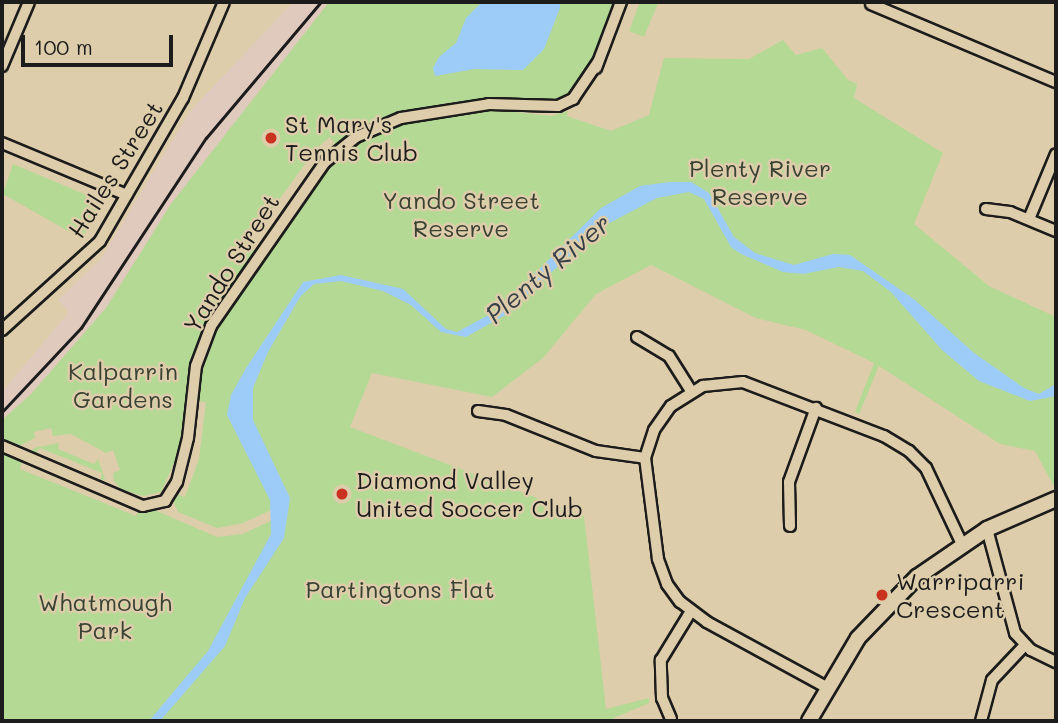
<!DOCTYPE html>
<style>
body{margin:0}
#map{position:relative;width:1058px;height:723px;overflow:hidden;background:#decdaa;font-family:Mali,sans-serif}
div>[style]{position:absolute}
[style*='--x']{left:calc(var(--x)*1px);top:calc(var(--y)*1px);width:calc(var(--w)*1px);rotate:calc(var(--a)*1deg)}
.built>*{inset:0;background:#e0c9bd}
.green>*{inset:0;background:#b3d995}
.water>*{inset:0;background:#9dccf8}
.roads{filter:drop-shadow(2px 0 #1c1c1c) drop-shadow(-2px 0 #1c1c1c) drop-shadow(0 2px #1c1c1c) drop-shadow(0 -2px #1c1c1c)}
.minor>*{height:10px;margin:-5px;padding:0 5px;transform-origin:5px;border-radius:5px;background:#decdaa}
.tertiary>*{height:14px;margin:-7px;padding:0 7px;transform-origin:7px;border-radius:7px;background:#decdaa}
.rail>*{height:2.5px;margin:-1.25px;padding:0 1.25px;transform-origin:1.25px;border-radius:1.25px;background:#1c1c1c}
.dots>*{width:19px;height:19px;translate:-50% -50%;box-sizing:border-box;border:4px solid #decdaa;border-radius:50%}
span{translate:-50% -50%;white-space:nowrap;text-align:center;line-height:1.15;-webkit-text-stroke:5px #decdaa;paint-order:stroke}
.poi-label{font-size:24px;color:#1c1c1c}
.left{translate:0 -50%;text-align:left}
.park-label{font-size:24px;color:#3a4234}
.street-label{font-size:24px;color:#1c1c1c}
.water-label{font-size:26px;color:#363f48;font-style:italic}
.frame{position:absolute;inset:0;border:4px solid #1c1c1c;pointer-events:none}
.scale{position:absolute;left:21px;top:35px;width:152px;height:32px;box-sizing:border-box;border:4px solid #1c1c1c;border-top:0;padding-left:9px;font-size:21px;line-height:24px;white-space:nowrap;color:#1c1c1c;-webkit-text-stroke:5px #decdaa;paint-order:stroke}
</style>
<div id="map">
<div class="built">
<div style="clip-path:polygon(293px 2px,329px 2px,171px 204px,106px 308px,31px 394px,2px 420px,2px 392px,69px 312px,58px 300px,101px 259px,190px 111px)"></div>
</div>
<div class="green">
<div style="clip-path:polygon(329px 2px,618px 2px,585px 79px,568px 100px,541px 105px,493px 99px,432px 107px,378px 121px,336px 145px,330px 137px,317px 148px,247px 243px,255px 250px,204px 330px,191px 362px,179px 452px,161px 492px,143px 496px,121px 489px,114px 481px,113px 473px,120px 470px,113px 450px,106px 453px,71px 434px,53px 436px,51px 428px,34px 432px,35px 438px,19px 446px,2px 441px,2px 420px,31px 394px,106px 308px,171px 204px)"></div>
<div style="clip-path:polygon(640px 2px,658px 3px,644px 37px,629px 31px)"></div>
<div style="clip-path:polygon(783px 40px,796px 55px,822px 48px,848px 80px,857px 84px,854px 98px,943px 153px,914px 224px,989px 286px,1056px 317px,1056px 490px,1035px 451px,1000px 444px,879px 366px,859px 414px,855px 412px,874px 363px,806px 330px,756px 318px,651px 265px,596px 294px,543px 358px,492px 397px,372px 373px,350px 427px,584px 516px,606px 709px,649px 698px,649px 703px,607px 721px,2px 721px,2px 452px,22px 461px,20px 469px,136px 516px,140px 508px,157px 511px,217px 537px,243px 534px,283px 515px,282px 505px,243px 523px,217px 528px,178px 512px,173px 501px,176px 494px,185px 497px,199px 459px,206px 402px,196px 401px,197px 378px,213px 333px,332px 162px,356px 143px,401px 123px,489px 109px,551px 116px,568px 111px,567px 116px,611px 131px,649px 115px,664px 58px,749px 59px)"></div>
<div style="clip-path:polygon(13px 164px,101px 201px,82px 239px,3px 194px)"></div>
<div style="clip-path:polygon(59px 443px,58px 449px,94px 464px,98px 459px,105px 479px,100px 481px,102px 473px,40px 448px,35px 454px,31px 451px,37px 447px)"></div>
</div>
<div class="water">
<div style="clip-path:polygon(482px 2px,560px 2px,560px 8px,544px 49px,523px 70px,475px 69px,435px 76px,433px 68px,439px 57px,456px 43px,466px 18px)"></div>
<div style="clip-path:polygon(670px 182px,691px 182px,709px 193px,734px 237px,755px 253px,794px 265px,833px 254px,850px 255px,915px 300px,974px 353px,1024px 388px,1039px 394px,1056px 384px,1056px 396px,1030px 401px,979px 381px,942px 350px,891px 292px,863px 271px,839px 267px,803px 274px,783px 272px,741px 254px,731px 247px,704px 199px,689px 192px,657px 198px,598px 229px,507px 314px,466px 337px,441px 332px,411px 305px,383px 291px,341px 281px,314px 284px,300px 297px,268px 352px,253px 388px,253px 420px,290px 498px,284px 538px,245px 598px,225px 646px,160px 721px,149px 721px,208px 651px,271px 534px,270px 500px,227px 415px,231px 395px,246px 368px,303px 282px,341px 275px,403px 289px,446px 329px,457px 332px,498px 310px,601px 208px,640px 186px)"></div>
</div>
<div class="roads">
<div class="minor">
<div style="--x:871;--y:4;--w:201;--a:22.9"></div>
<div style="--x:2;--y:66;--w:69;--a:-67.1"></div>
<div style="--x:596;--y:68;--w:71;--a:-69.3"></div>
<div style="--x:2;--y:143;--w:135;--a:22.6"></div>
<div style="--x:986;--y:209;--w:24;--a:7"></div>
<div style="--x:1010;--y:212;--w:50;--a:22.4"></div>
<div style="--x:1029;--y:219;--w:70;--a:-67.4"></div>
<div style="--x:2;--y:330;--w:132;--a:-42.2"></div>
<div style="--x:100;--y:241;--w:165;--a:-59.9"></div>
<div style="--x:183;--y:98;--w:104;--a:-66.9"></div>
<div style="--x:637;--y:337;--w:37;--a:31"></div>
<div style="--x:669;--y:356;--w:41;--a:57.8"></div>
<div style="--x:478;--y:411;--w:28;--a:8"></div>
<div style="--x:506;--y:415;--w:97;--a:21.8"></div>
<div style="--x:596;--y:451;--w:49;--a:8.1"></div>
<div style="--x:2;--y:446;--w:153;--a:23.1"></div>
<div style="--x:143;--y:506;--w:23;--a:-13"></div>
<div style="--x:165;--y:501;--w:22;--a:-58"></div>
<div style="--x:177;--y:482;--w:45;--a:-76"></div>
<div style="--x:188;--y:438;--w:72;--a:-83.7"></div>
<div style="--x:196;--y:366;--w:43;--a:-69.4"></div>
<div style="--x:211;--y:326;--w:200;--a:-55.2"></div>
<div style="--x:325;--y:162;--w:40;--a:-39"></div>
<div style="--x:356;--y:137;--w:49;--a:-22.9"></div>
<div style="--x:401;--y:118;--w:89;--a:-9"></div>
<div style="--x:489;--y:104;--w:69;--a:1.7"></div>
<div style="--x:558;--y:106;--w:17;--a:-25"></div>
<div style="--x:573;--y:99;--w:45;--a:-56"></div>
<div style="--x:790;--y:526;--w:44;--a:-91.3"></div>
<div style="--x:789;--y:482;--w:79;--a:-70"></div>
<div style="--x:987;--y:529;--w:108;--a:74.9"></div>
<div style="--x:1015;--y:633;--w:23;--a:47"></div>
<div style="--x:1031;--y:650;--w:28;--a:26"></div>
<div style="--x:826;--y:687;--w:136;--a:-151.4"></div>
<div style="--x:707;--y:622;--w:34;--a:-143"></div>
<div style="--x:680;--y:602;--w:22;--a:-126"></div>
<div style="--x:667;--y:584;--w:27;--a:-110"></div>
<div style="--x:658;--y:559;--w:102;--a:-97.3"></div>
<div style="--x:645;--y:458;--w:29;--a:-72"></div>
<div style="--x:654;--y:430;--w:29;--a:-55"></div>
<div style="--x:671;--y:406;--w:38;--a:-32"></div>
<div style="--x:703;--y:386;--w:40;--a:-5.7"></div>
<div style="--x:743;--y:382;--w:151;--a:21"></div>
<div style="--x:884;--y:436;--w:29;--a:31"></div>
<div style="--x:909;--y:451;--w:24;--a:45"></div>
<div style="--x:926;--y:468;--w:84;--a:64.7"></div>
<div style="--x:671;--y:719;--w:23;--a:-113"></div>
<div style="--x:662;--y:698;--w:38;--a:-92"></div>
<div style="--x:661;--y:660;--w:57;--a:-58.5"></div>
<div style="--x:981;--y:721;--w:42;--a:-75"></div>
<div style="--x:992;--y:680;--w:48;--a:-46.7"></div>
</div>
<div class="tertiary">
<div style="--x:809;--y:721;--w:96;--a:-59.4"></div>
<div style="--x:858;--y:638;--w:85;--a:-46"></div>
<div style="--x:917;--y:577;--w:85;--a:-34.4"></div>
<div style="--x:987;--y:529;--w:75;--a:-23.5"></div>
</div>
</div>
<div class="rail">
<div style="--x:2;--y:412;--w:115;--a:-46.8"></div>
<div style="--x:81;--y:328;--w:227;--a:-56.7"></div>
<div style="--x:206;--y:138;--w:178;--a:-49.8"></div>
</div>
<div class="dots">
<div style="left:271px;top:138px;background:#c8321e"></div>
<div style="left:342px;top:494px;background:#c8321e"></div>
<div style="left:882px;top:595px;background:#c8321e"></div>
</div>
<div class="poi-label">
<span class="left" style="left:285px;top:138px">St Mary's<br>Tennis Club</span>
<span class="left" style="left:356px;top:494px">Diamond Valley<br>United Soccer Club</span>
<span class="left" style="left:896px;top:595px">Warriparri<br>Crescent</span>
</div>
<div class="park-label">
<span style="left:760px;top:182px">Plenty River<br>Reserve</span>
<span style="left:461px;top:214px">Yando Street<br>Reserve</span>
<span style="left:123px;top:385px">Kalparrin<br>Gardens</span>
<span style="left:400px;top:589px">Partingtons Flat</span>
<span style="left:105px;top:616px">Whatmough<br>Park</span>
</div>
<div class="street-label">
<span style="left:115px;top:169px;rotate:-58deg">Hailes Street</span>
<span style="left:231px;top:263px;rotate:-58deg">Yando Street</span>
</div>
<div class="water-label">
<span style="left:548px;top:269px;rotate:-40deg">Plenty River</span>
</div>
<div class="frame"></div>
<div class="scale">100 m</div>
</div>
